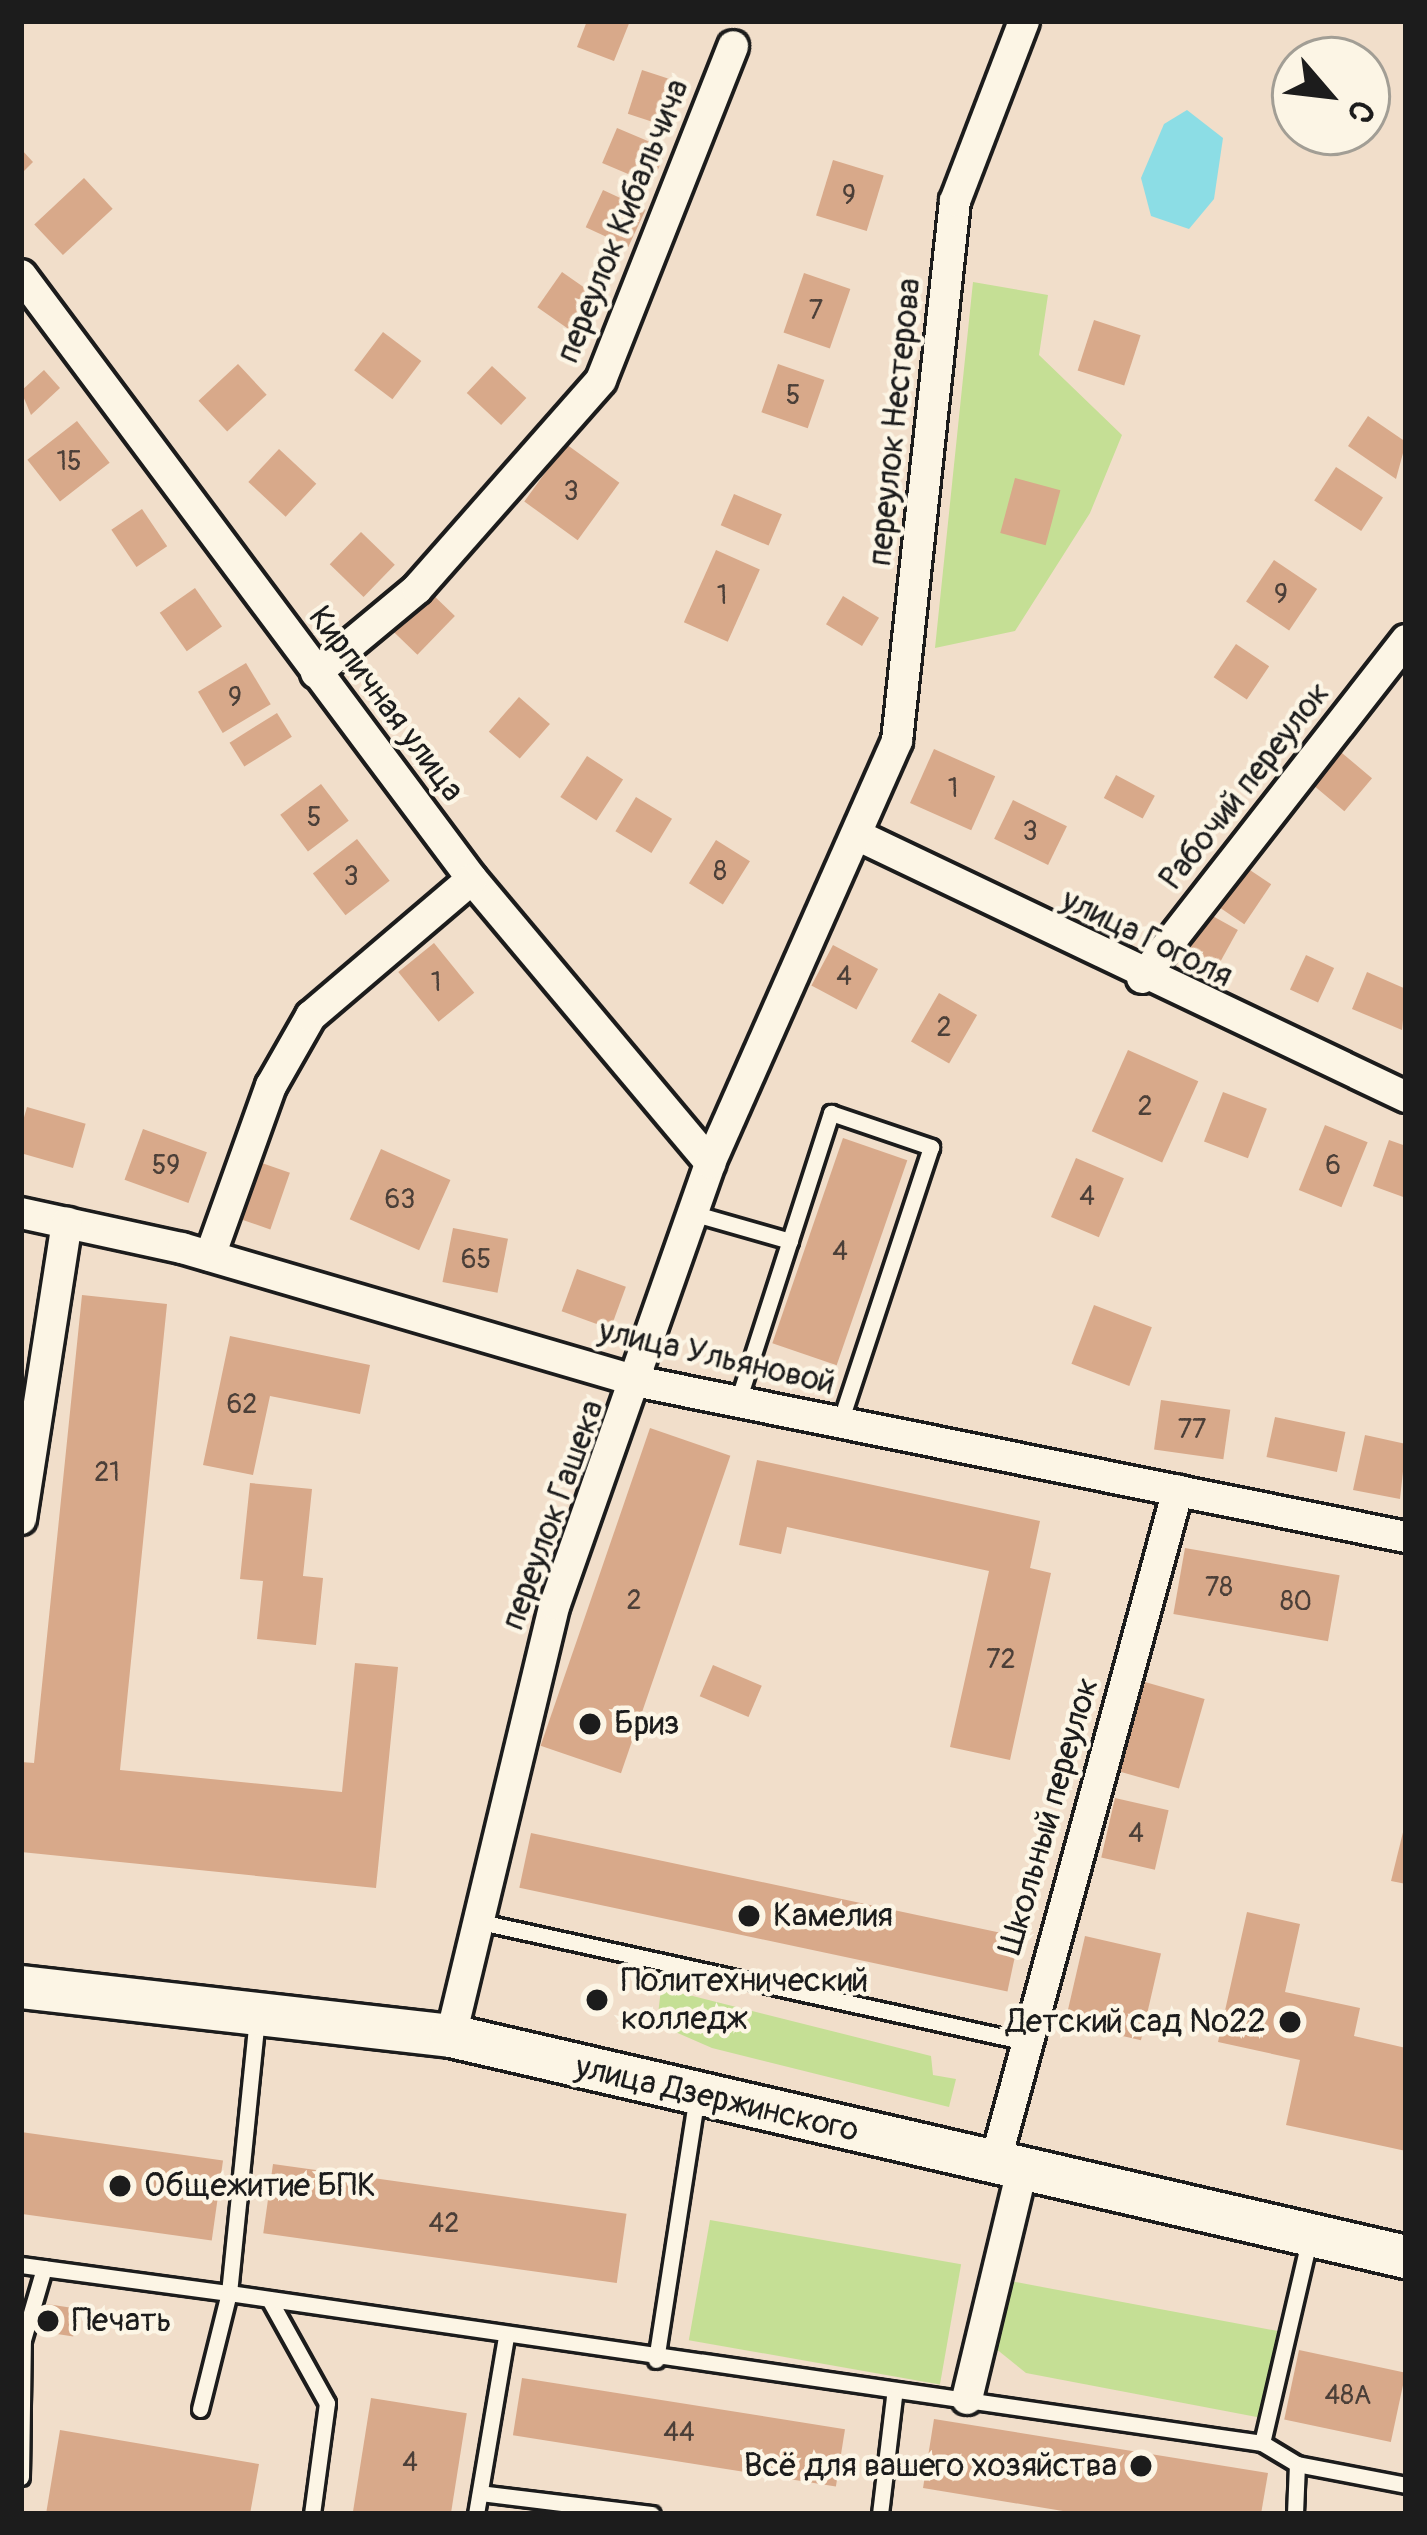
<!DOCTYPE html>
<meta charset="utf-8">
<style>
body{margin:0}
#map{position:relative;width:1427px;height:2535px;overflow:hidden;background:#f1deca;font-family:Pangolin,sans-serif}
div>[style]{position:absolute}
[style*='--x']{left:calc(var(--x)*1px);top:calc(var(--y)*1px);width:calc(var(--w)*1px);rotate:calc(var(--a)*1deg)}
.green>*{inset:0;background:#c5df95;transform-origin:0 0}
.water>*{inset:0;background:#8cdde5}
.building>*{inset:0;background:#d8a98a;transform-origin:0 0}
.roads{filter:drop-shadow(3px 0 #1c1c1c) drop-shadow(-3px 0 #1c1c1c) drop-shadow(0 3px #1c1c1c) drop-shadow(0 -3px #1c1c1c)}
.lane>*{height:15px;margin:-7.5px;padding:0 7.5px;transform-origin:7.5px;border-radius:7.5px;background:#fcf5e5}
.street>*{height:30px;margin:-15px;padding:0 15px;transform-origin:15px;border-radius:15px;background:#fcf5e5}
.secondary>*{height:42px;margin:-21px;padding:0 21px;transform-origin:21px;border-radius:21px;background:#fcf5e5}
.dots>*{width:33px;height:33px;translate:-50% -50%;box-sizing:border-box;border:6px solid #fcf5e5;border-radius:50%}
span{translate:-50% -50%;white-space:nowrap;text-align:center;line-height:1.15;-webkit-text-stroke:9px #fcf5e5;paint-order:stroke}
.number-label{font-size:27px;color:#4b3f38}
.number-label span{-webkit-text-stroke-width:0}
.street-label{font-size:33px;color:#1c1c1c}
.poi-label{font-size:33px;color:#1c1c1c}
.left{translate:0 -50%;text-align:left}
.right{translate:-100% -50%;text-align:right}
.frame{position:absolute;inset:0;border:24px solid #1c1c1c;pointer-events:none}
.north{position:absolute;left:1271px;top:36px;width:120px;height:120px;box-sizing:border-box;background:#fcf5e5;border:3px solid #a29e95;border-radius:50%;rotate:118deg;font-size:33px;font-weight:700;line-height:48px;text-align:center;color:#1c1c1c}
.north::after{content:'';display:block;margin:auto;width:42px;height:54px;background:#1c1c1c;clip-path:polygon(50% 0,100% 100%,50% 72%,0 100%)}
</style>
<div id="map">
<div class="green">
<div style="clip-path:polygon(973px 282px,1048px 295px,1039px 355px,1122px 435px,1090px 513px,1015px 631px,935px 648px)"></div>
<div style="clip-path:polygon(661px 1988px,931px 2056px,933px 2075px,956px 2079px,949px 2107px,712px 2048px,657px 2024px)"></div>
<div style="left:710px;top:2220px;width:255px;height:122px;rotate:10deg"></div>
<div style="clip-path:polygon(1010px 2281px,1278px 2331px,1262px 2418px,1026px 2373px,995px 2348px)"></div>
</div>
<div class="water">
<div style="clip-path:polygon(1187px 110px,1223px 138px,1214px 199px,1189px 229px,1151px 216px,1141px 178px,1164px 124px)"></div>
</div>
<div class="building">
<div style="clip-path:polygon(587px 21px,630px 21px,614px 61px,577px 47px)"></div>
<div style="left:642px;top:70px;width:41px;height:46px;rotate:18deg"></div>
<div style="left:617px;top:128px;width:54px;height:38px;rotate:23deg"></div>
<div style="clip-path:polygon(21px 149px,33px 162px,21px 174px)"></div>
<div style="left:833px;top:160px;width:53px;height:58px;rotate:17deg"></div>
<div style="left:84px;top:178px;width:42px;height:68px;rotate:47deg"></div>
<div style="left:603px;top:190px;width:47px;height:41px;rotate:25deg"></div>
<div style="left:562px;top:272px;width:45px;height:43px;rotate:35deg"></div>
<div style="left:804px;top:273px;width:49px;height:63px;rotate:19deg"></div>
<div style="left:1094px;top:320px;width:49px;height:53px;rotate:18deg"></div>
<div style="left:383px;top:332px;width:48px;height:48px;rotate:37deg"></div>
<div style="left:238px;top:364px;width:42px;height:54px;rotate:47deg"></div>
<div style="left:778px;top:364px;width:49px;height:51px;rotate:19deg"></div>
<div style="left:492px;top:366px;width:47px;height:37px;rotate:43deg"></div>
<div style="clip-path:polygon(44px 370px,60px 388px,31px 415px,21px 391px)"></div>
<div style="clip-path:polygon(1368px 416px,1406px 442px,1396px 479px,1348px 446px)"></div>
<div style="left:77px;top:421px;width:53px;height:63px;rotate:52deg"></div>
<div style="left:566px;top:444px;width:66px;height:71px;rotate:36deg"></div>
<div style="left:279px;top:449px;width:51px;height:45px;rotate:43deg"></div>
<div style="left:1336px;top:467px;width:56px;height:40px;rotate:33deg"></div>
<div style="left:1015px;top:478px;width:47px;height:57px;rotate:15deg"></div>
<div style="left:734px;top:494px;width:52px;height:34px;rotate:23deg"></div>
<div style="left:142px;top:509px;width:45px;height:37px;rotate:56deg"></div>
<div style="left:361px;top:532px;width:47px;height:45px;rotate:44deg"></div>
<div style="left:716px;top:550px;width:48px;height:79px;rotate:24deg"></div>
<div style="left:1274px;top:560px;width:52px;height:50px;rotate:34deg"></div>
<div style="left:195px;top:588px;width:47px;height:43px;rotate:55deg"></div>
<div style="left:429px;top:591px;width:36px;height:54px;rotate:44deg"></div>
<div style="left:843px;top:596px;width:42px;height:33px;rotate:31deg"></div>
<div style="left:1236px;top:644px;width:40px;height:40px;rotate:34deg"></div>
<div style="left:246px;top:663px;width:48px;height:56px;rotate:59deg"></div>
<div style="left:519px;top:697px;width:41px;height:46px;rotate:41deg"></div>
<div style="left:277px;top:713px;width:28px;height:56px;rotate:58deg"></div>
<div style="left:1336px;top:748px;width:47px;height:43px;rotate:40deg"></div>
<div style="left:934px;top:749px;width:67px;height:59px;rotate:24deg"></div>
<div style="left:587px;top:756px;width:43px;height:49px;rotate:33deg"></div>
<div style="left:1116px;top:775px;width:44px;height:26px;rotate:28deg"></div>
<div style="left:321px;top:784px;width:46px;height:51px;rotate:53deg"></div>
<div style="left:636px;top:797px;width:42px;height:40px;rotate:31deg"></div>
<div style="left:1013px;top:800px;width:60px;height:43px;rotate:26deg"></div>
<div style="left:357px;top:839px;width:53px;height:56px;rotate:52deg"></div>
<div style="left:716px;top:840px;width:40px;height:51px;rotate:32deg"></div>
<div style="left:1238px;top:862px;width:40px;height:48px;rotate:34deg"></div>
<div style="left:1209px;top:914px;width:33px;height:42px;rotate:29deg"></div>
<div style="left:434px;top:943px;width:64px;height:46px;rotate:51deg"></div>
<div style="left:833px;top:945px;width:51px;height:46px;rotate:28deg"></div>
<div style="left:1306px;top:955px;width:31px;height:38px;rotate:25deg"></div>
<div style="clip-path:polygon(1367px 972px,1406px 989px,1402px 1030px,1352px 1009px)"></div>
<div style="left:939px;top:993px;width:44px;height:56px;rotate:30deg"></div>
<div style="left:1128px;top:1050px;width:77px;height:89px;rotate:24deg"></div>
<div style="left:1223px;top:1092px;width:47px;height:53px;rotate:21deg"></div>
<div style="left:27px;top:1107px;width:61px;height:46px;rotate:16deg"></div>
<div style="left:1325px;top:1125px;width:46px;height:70px;rotate:22deg"></div>
<div style="left:143px;top:1129px;width:68px;height:54px;rotate:20deg"></div>
<div style="left:843px;top:1138px;width:68px;height:217px;rotate:19deg"></div>
<div style="clip-path:polygon(1389px 1140px,1406px 1146px,1406px 1198px,1373px 1186px)"></div>
<div style="left:381px;top:1149px;width:76px;height:77px;rotate:24deg"></div>
<div style="left:1076px;top:1158px;width:52px;height:64px;rotate:23deg"></div>
<div style="left:253px;top:1160px;width:39px;height:60px;rotate:19deg"></div>
<div style="left:453px;top:1228px;width:56px;height:55px;rotate:11deg"></div>
<div style="left:577px;top:1269px;width:52px;height:45px;rotate:20deg"></div>
<div style="clip-path:polygon(82px 1295px,167px 1304px,120px 1770px,342px 1792px,355px 1663px,398px 1667px,376px 1888px,21px 1852px,21px 1762px,34px 1763px)"></div>
<div style="left:1094px;top:1305px;width:62px;height:63px;rotate:21deg"></div>
<div style="clip-path:polygon(230px 1336px,370px 1365px,360px 1414px,270px 1396px,253px 1475px,203px 1465px)"></div>
<div style="left:1161px;top:1400px;width:70px;height:50px;rotate:8deg"></div>
<div style="left:1275px;top:1417px;width:72px;height:41px;rotate:12deg"></div>
<div style="left:650px;top:1428px;width:85px;height:336px;rotate:19deg"></div>
<div style="clip-path:polygon(1365px 1435px,1406px 1444px,1400px 1499px,1353px 1490px)"></div>
<div style="clip-path:polygon(757px 1460px,1040px 1521px,1030px 1568px,1051px 1573px,1010px 1760px,950px 1747px,989px 1571px,787px 1527px,781px 1554px,739px 1545px)"></div>
<div style="clip-path:polygon(250px 1483px,312px 1489px,303px 1576px,323px 1578px,316px 1645px,257px 1639px,263px 1581px,240px 1579px)"></div>
<div style="left:1185px;top:1548px;width:157px;height:67px;rotate:10deg"></div>
<div style="left:713px;top:1665px;width:53px;height:34px;rotate:23deg"></div>
<div style="left:1145px;top:1682px;width:62px;height:93px;rotate:16deg"></div>
<div style="left:1115px;top:1798px;width:55px;height:61px;rotate:13deg"></div>
<div style="clip-path:polygon(1406px 1820px,1406px 1884px,1391px 1881px)"></div>
<div style="left:531px;top:1833px;width:499px;height:56px;rotate:12deg"></div>
<div style="clip-path:polygon(1247px 1912px,1300px 1924px,1285px 1992px,1360px 2008px,1354px 2036px,1406px 2048px,1406px 2151px,1286px 2125px,1300px 2060px,1218px 2042px)"></div>
<div style="left:1085px;top:1936px;width:78px;height:89px;rotate:13deg"></div>
<div style="left:21px;top:2132px;width:204px;height:81px;rotate:8deg"></div>
<div style="left:273px;top:2164px;width:357px;height:70px;rotate:8deg"></div>
<div style="left:47px;top:2304px;width:31px;height:28px;rotate:9deg"></div>
<div style="left:1299px;top:2350px;width:109px;height:71px;rotate:12deg"></div>
<div style="left:522px;top:2378px;width:327px;height:58px;rotate:9deg"></div>
<div style="left:371px;top:2398px;width:97px;height:117px;rotate:9deg"></div>
<div style="clip-path:polygon(934px 2419px,1268px 2473px,1261px 2514px,1081px 2514px,923px 2488px)"></div>
<div style="clip-path:polygon(60px 2430px,259px 2464px,250px 2514px,46px 2514px)"></div>
</div>
<div class="roads">
<div class="lane">
<div style="--x:692;--y:1213;--w:102;--a:15.9"></div>
<div style="--x:738;--y:1401;--w:303;--a:-72.1"></div>
<div style="--x:831;--y:1113;--w:106;--a:18.8"></div>
<div style="--x:931;--y:1147;--w:290;--a:108.3"></div>
<div style="--x:476;--y:1921;--w:559;--a:12.4"></div>
<div style="--x:21;--y:2265;--w:210;--a:7.7"></div>
<div style="--x:229;--y:2293;--w:279;--a:-84.2"></div>
<div style="--x:269;--y:2299;--w:119;--a:60.9"></div>
<div style="--x:327;--y:2403;--w:112;--a:97.7"></div>
<div style="--x:656;--y:2360;--w:267;--a:-81.2"></div>
<div style="--x:200;--y:2409;--w:120;--a:-76"></div>
<div style="--x:229;--y:2293;--w:1044;--a:8.26"></div>
<div style="--x:1262;--y:2443;--w:207;--a:-76.9"></div>
<div style="--x:1262;--y:2443;--w:41;--a:31"></div>
<div style="--x:1297;--y:2464;--w:50;--a:92.3"></div>
<div style="--x:1297;--y:2464;--w:111;--a:10.9"></div>
<div style="--x:21;--y:2477;--w:137;--a:-89.2"></div>
<div style="--x:23;--y:2340;--w:75;--a:-73.7"></div>
<div style="--x:480;--y:2493;--w:173;--a:7"></div>
<div style="--x:476;--y:2514;--w:180;--a:-80.4"></div>
<div style="--x:880;--y:2514;--w:118;--a:-83.2"></div>
</div>
<div class="street">
<div style="--x:21;--y:275;--w:754;--a:53.25"></div>
<div style="--x:472;--y:879;--w:371;--a:50"></div>
<div style="--x:316;--y:673;--w:131;--a:-39.7"></div>
<div style="--x:417;--y:589;--w:278;--a:-48.6"></div>
<div style="--x:601;--y:380;--w:359;--a:-68.4"></div>
<div style="--x:861;--y:837;--w:604;--a:25.5"></div>
<div style="--x:1142;--y:978;--w:429;--a:-52"></div>
<div style="--x:21;--y:1213;--w:165;--a:12.3"></div>
<div style="--x:182;--y:1248;--w:477;--a:16.3"></div>
<div style="--x:640;--y:1382;--w:782;--a:11.44"></div>
<div style="--x:210;--y:1256;--w:181;--a:-70.3"></div>
<div style="--x:271;--y:1086;--w:81;--a:-60.3"></div>
<div style="--x:311;--y:1016;--w:211;--a:-40.4"></div>
<div style="--x:21;--y:1519;--w:300;--a:-81.2"></div>
<div style="--x:451;--y:2036;--w:444;--a:-76.5"></div>
<div style="--x:555;--y:1604;--w:467;--a:-70.6"></div>
<div style="--x:710;--y:1163;--w:462;--a:-66.1"></div>
<div style="--x:897;--y:741;--w:543;--a:-83.87"></div>
<div style="--x:955;--y:201;--w:193;--a:-69"></div>
<div style="--x:995;--y:2163;--w:697;--a:-74.79"></div>
<div style="--x:967;--y:2399;--w:236;--a:-76.5"></div>
</div>
<div class="secondary">
<div style="--x:21;--y:1987;--w:433;--a:6.5"></div>
<div style="--x:451;--y:2036;--w:980;--a:13.03"></div>
</div>
</div>
<div class="dots">
<div style="left:590px;top:1724px;background:#1c1c1c"></div>
<div style="left:749px;top:1916px;background:#1c1c1c"></div>
<div style="left:597px;top:2000px;background:#1c1c1c"></div>
<div style="left:1290px;top:2022px;background:#1c1c1c"></div>
<div style="left:120px;top:2186px;background:#1c1c1c"></div>
<div style="left:48px;top:2321px;background:#1c1c1c"></div>
<div style="left:1141px;top:2466px;background:#1c1c1c"></div>
</div>
<div class="number-label">
<span style="left:849px;top:196px">9</span>
<span style="left:816px;top:311px">7</span>
<span style="left:793px;top:396px">5</span>
<span style="left:69px;top:462px">15</span>
<span style="left:571px;top:492px">3</span>
<span style="left:1281px;top:595px">9</span>
<span style="left:722px;top:596px">1</span>
<span style="left:235px;top:698px">9</span>
<span style="left:953px;top:789px">1</span>
<span style="left:314px;top:818px">5</span>
<span style="left:1030px;top:832px">3</span>
<span style="left:720px;top:872px">8</span>
<span style="left:351px;top:877px">3</span>
<span style="left:844px;top:977px">4</span>
<span style="left:436px;top:983px">1</span>
<span style="left:944px;top:1028px">2</span>
<span style="left:1145px;top:1107px">2</span>
<span style="left:166px;top:1166px">59</span>
<span style="left:1333px;top:1166px">6</span>
<span style="left:1087px;top:1197px">4</span>
<span style="left:400px;top:1200px">63</span>
<span style="left:840px;top:1252px">4</span>
<span style="left:476px;top:1260px">65</span>
<span style="left:242px;top:1405px">62</span>
<span style="left:1192px;top:1430px">77</span>
<span style="left:107px;top:1473px">21</span>
<span style="left:1219px;top:1588px">78</span>
<span style="left:634px;top:1601px">2</span>
<span style="left:1296px;top:1602px">80</span>
<span style="left:1001px;top:1660px">72</span>
<span style="left:1136px;top:1834px">4</span>
<span style="left:444px;top:2224px">42</span>
<span style="left:1348px;top:2396px">48А</span>
<span style="left:679px;top:2433px">44</span>
<span style="left:410px;top:2463px">4</span>
</div>
<div class="street-label">
<span style="left:623px;top:221px;rotate:-68deg">переулок Кибальчича</span>
<span style="left:895px;top:422px;rotate:-84deg">переулок Нестерова</span>
<span style="left:386px;top:704px;rotate:53deg">Кирпичная улица</span>
<span style="left:1245px;top:786px;rotate:-52deg">Рабочий переулок</span>
<span style="left:1147px;top:938px;rotate:26deg">улица Гоголя</span>
<span style="left:717px;top:1357px;rotate:13deg">улица Ульяновой</span>
<span style="left:553px;top:1515px;rotate:-70deg">переулок Гашека</span>
<span style="left:1049px;top:1816px;rotate:-74deg">Школьный переулок</span>
<span style="left:717px;top:2099px;rotate:13deg">улица Дзержинского</span>
</div>
<div class="poi-label">
<span class="left" style="left:614px;top:1724px">Бриз</span>
<span class="left" style="left:773px;top:1916px">Камелия</span>
<span class="left" style="left:621px;top:2000px">Политехнический<br>колледж</span>
<span class="right" style="left:1266px;top:2022px">Детский сад №22</span>
<span class="left" style="left:144px;top:2186px">Общежитие БПК</span>
<span class="left" style="left:72px;top:2321px">Печать</span>
<span class="right" style="left:1117px;top:2466px">Всё для вашего хозяйства</span>
</div>
<div class="frame"></div>
<div class="north">С</div>
</div>
